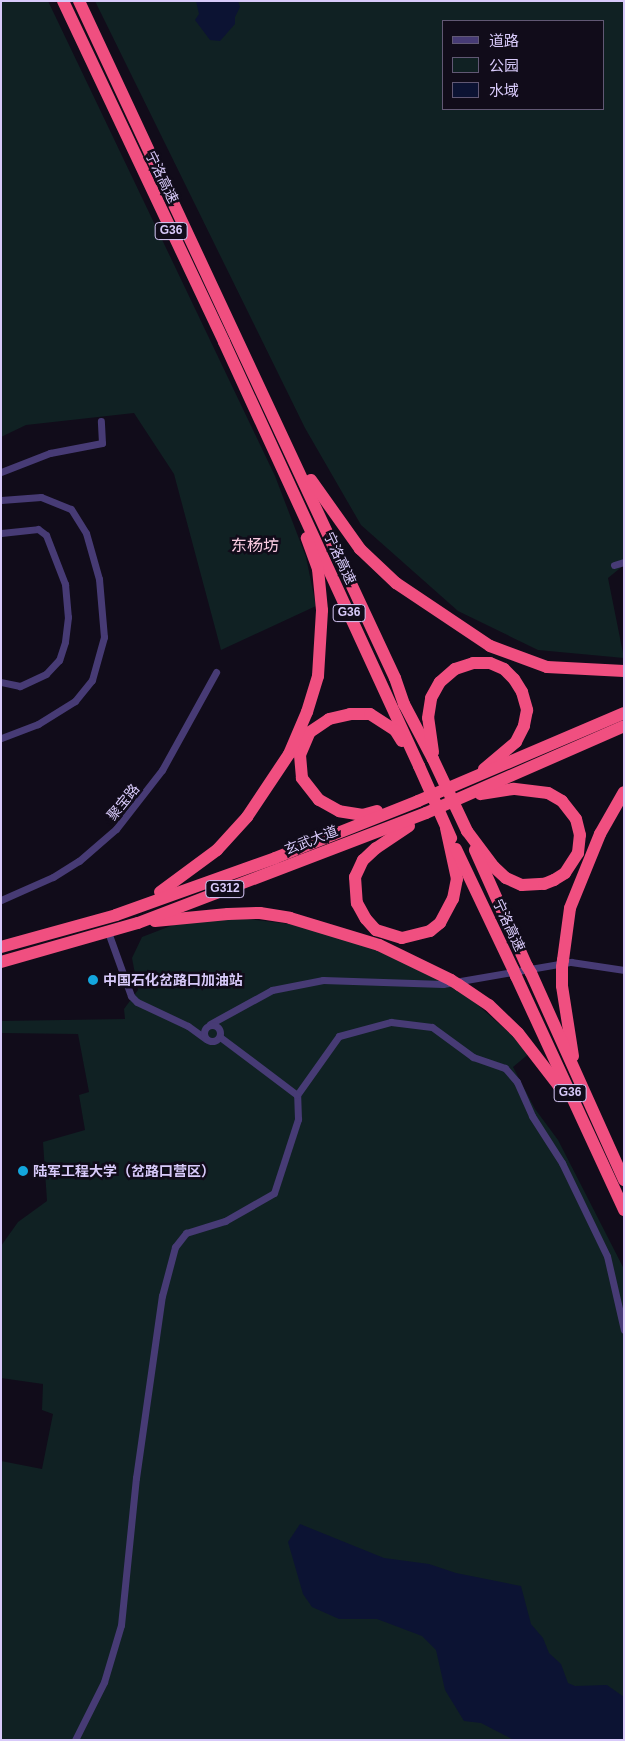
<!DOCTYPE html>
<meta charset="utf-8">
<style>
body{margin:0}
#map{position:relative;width:625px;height:1741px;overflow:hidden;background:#110c1a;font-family:Helvetica,"Noto Sans SC",sans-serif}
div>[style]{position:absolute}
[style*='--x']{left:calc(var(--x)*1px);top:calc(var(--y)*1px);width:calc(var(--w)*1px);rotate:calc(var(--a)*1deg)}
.green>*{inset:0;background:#102123}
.water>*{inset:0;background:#0c1333}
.street>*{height:7px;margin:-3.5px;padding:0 3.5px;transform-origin:3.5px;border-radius:3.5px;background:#473b75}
.street>.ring{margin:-3.5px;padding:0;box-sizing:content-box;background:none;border:7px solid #473b75;border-radius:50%}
.highway>*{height:12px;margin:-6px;padding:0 6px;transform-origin:6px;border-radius:6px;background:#f04f80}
.highway-bridge>*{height:12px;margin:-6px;padding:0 6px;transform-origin:6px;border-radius:6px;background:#f04f80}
.dots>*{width:14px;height:14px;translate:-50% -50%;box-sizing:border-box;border:2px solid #110c1a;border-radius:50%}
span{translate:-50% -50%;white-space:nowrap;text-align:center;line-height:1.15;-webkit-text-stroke:5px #110c1a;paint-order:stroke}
.shield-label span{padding:1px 4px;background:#110c1a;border:1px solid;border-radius:4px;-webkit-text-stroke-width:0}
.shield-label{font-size:12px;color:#d8cafa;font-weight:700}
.street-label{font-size:14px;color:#d8cafa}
.poi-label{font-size:14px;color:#d8cafa;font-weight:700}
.left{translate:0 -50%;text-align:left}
.quarter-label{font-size:16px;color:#facbe1}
.frame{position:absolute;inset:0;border:2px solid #d8cafa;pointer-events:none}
.legend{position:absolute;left:442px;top:20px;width:162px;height:90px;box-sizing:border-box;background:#110c1a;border:1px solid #615874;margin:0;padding:6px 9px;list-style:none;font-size:15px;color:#d8cafa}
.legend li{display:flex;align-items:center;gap:10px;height:25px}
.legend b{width:25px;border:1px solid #615874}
</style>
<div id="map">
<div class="green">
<div style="clip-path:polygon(1px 1px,48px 1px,275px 476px,306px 557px,316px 606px,221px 650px,174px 474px,134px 413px,26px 425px,1px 437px)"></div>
<div style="clip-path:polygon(evenodd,95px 1px,624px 1px,624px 565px,608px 578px,624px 658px,538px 650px,458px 611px,361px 525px,305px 428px,95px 1px,444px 21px,604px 21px,604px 109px,444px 109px,444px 21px)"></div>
<div style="clip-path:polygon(238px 918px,298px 925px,392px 955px,463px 992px,531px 1052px,513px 1067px,535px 1109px,558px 1140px,624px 1269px,624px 1740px,1px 1740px,1px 1461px,42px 1469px,53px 1414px,42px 1410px,43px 1384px,1px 1378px,1px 1246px,18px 1222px,47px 1201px,43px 1142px,85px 1130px,79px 1095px,89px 1092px,78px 1034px,1px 1033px,1px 1021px,125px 1019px,124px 1009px,138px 990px,132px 958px,142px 937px,181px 922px)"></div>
</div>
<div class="water">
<div style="clip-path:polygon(196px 1px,238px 1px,240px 7px,235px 17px,235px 24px,220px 41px,210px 40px,195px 20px,199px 14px)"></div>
<div style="clip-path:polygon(300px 1524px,384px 1558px,429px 1564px,456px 1573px,521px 1586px,531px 1624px,543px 1638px,549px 1653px,561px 1664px,568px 1683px,575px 1686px,607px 1685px,624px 1697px,624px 1740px,514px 1740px,481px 1723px,464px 1721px,445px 1690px,436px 1650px,422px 1636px,377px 1619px,339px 1619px,312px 1607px,303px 1594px,288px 1542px)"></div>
</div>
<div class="street">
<div style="--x:1;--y:472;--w:53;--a:-21.2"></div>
<div style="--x:50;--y:453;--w:53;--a:-10.9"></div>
<div style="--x:102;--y:443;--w:22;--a:-93"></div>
<div style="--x:1;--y:500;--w:40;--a:-4.3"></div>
<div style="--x:41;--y:497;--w:32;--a:22"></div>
<div style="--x:71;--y:509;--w:28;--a:58"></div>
<div style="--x:86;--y:533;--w:48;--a:74.2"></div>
<div style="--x:99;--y:579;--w:58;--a:85.1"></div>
<div style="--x:104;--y:637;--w:45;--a:105.6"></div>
<div style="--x:92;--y:680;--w:27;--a:129"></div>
<div style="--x:75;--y:701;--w:44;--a:148.1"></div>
<div style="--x:38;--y:724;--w:40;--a:159"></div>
<div style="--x:1;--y:533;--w:37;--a:-6"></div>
<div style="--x:38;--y:529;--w:10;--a:37"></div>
<div style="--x:46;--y:535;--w:53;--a:68.8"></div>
<div style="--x:65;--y:584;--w:33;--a:85"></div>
<div style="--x:68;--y:617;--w:25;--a:97"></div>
<div style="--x:65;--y:642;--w:19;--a:108"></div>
<div style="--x:59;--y:660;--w:19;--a:133"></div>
<div style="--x:46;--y:674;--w:29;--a:155"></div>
<div style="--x:20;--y:686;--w:19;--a:-168"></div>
<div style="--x:614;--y:565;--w:10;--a:-17"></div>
<div style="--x:1;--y:900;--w:57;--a:-23.9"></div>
<div style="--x:53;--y:877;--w:31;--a:-32"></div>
<div style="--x:79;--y:861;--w:49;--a:-40.9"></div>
<div style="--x:116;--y:829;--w:75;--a:-52.1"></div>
<div style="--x:162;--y:770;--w:112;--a:-61.1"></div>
<div style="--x:108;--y:932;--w:68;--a:70.2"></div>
<div style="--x:131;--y:996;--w:8;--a:45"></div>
<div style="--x:137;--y:1002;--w:56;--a:25.2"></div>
<div style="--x:188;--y:1026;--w:22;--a:36"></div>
<div style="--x:210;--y:1024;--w:71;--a:-28.7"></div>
<div style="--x:272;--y:990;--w:52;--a:-11.1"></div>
<div style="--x:323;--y:980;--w:120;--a:1.9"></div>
<div style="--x:443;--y:984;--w:130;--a:-9.8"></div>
<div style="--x:571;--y:962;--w:54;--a:8.6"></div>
<div class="ring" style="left:204px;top:1025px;width:9px;height:9px"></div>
<div style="--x:297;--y:1095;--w:72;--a:-54.6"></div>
<div style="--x:339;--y:1036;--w:54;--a:-15.1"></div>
<div style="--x:391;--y:1022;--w:41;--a:7"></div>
<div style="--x:432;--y:1027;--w:51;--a:36.2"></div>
<div style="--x:473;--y:1057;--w:34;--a:19"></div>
<div style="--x:505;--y:1068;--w:18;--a:49"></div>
<div style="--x:517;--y:1082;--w:37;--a:66"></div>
<div style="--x:532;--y:1116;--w:56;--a:57.4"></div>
<div style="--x:562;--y:1163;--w:103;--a:64.2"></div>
<div style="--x:607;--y:1256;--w:76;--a:77.1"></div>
<div style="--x:75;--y:1740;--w:65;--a:-63.4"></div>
<div style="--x:104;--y:1682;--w:59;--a:-73.4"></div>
<div style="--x:121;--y:1625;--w:148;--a:-84.2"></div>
<div style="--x:136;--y:1478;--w:184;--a:-81.9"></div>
<div style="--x:162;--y:1296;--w:51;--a:-75.1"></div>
<div style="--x:175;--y:1247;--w:18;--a:-52"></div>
<div style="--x:186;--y:1233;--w:41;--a:-17.1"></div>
<div style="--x:225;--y:1221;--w:56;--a:-29.7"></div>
<div style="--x:274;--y:1193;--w:78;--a:-72"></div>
<div style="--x:298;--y:1119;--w:24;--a:-92"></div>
<div style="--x:297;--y:1095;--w:96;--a:-143"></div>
</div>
<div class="highway">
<div style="--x:63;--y:1;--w:377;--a:64.7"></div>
<div style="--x:224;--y:342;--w:467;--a:65.3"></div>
<div style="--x:79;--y:1;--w:747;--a:64.98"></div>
<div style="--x:395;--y:678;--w:28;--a:71"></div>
<div style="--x:404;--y:704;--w:62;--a:62.2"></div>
<div style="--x:311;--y:480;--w:85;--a:54.6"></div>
<div style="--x:360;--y:549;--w:50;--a:43.4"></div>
<div style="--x:396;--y:583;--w:113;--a:33.8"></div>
<div style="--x:490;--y:646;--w:61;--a:20.2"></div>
<div style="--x:547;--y:667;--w:77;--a:3"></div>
<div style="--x:433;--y:752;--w:34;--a:-98"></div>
<div style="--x:428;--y:718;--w:20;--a:-81"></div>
<div style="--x:431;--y:698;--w:18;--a:-61"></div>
<div style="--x:440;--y:682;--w:20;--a:-41"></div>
<div style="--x:455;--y:669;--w:19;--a:-18"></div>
<div style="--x:473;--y:663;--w:17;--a:0"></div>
<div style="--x:490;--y:663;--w:15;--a:23"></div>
<div style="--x:504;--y:669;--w:14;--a:45"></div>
<div style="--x:514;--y:679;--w:15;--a:58"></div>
<div style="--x:522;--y:692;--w:19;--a:74"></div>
<div style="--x:527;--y:710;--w:16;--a:101"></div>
<div style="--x:524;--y:726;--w:18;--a:117"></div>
<div style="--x:516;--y:742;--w:42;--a:139.8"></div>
<div style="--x:377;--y:811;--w:15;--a:164"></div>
<div style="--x:363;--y:815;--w:24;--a:-171"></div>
<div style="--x:339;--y:811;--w:23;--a:-151"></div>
<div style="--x:319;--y:800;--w:28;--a:-128"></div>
<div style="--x:302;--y:778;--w:23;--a:-95"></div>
<div style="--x:300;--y:755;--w:25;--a:-67"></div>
<div style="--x:310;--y:732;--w:23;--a:-34"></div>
<div style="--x:329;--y:719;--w:22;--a:-13"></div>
<div style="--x:350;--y:714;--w:20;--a:0"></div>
<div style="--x:370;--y:714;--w:30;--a:33"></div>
<div style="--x:395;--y:730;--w:13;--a:58"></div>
<div style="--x:409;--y:826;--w:40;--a:146"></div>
<div style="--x:376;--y:848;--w:18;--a:137"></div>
<div style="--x:363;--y:860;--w:19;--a:115"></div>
<div style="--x:355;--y:877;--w:26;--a:86"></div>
<div style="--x:357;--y:903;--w:18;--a:61"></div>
<div style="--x:366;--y:919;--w:15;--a:48"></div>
<div style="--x:376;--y:930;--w:27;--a:17"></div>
<div style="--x:402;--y:938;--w:29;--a:-14"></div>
<div style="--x:430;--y:931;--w:13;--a:-39"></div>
<div style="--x:440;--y:923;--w:27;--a:-62"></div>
<div style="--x:453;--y:899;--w:20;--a:-79"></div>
<div style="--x:457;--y:879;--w:52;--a:-102.2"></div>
<div style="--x:467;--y:831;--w:45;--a:53.1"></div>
<div style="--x:494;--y:867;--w:16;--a:43"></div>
<div style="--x:506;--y:878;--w:17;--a:24"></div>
<div style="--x:522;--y:885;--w:22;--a:-3"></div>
<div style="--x:544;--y:884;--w:11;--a:-22"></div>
<div style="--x:554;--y:880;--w:13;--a:-32"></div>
<div style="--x:565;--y:873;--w:24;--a:-57"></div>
<div style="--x:578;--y:853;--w:18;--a:-84"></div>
<div style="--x:580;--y:835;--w:16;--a:-104"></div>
<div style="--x:576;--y:819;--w:23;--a:-128"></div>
<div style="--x:562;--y:801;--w:16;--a:-150"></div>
<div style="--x:548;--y:793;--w:35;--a:-173"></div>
<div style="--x:513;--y:789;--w:33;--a:171"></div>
<div style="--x:456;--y:849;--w:133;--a:64.6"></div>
<div style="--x:475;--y:850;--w:127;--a:65.9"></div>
<div style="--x:160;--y:892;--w:71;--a:-36.4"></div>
<div style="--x:217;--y:850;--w:45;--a:-47.7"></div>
<div style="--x:247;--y:817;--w:76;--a:-56.3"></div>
<div style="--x:289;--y:754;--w:46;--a:-66.8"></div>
<div style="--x:307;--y:712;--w:38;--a:-73"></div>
<div style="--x:318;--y:676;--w:66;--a:-86.5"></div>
<div style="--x:322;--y:610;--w:41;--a:-95.6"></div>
<div style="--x:318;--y:569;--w:33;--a:-110"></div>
<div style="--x:155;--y:921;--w:73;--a:-5.5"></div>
<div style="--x:228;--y:914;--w:32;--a:-2"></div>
<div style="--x:260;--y:913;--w:30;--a:9"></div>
<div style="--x:290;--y:918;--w:93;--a:16.9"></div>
<div style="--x:379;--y:945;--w:80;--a:25.9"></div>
<div style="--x:1;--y:947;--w:119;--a:-15.5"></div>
<div style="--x:116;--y:915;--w:169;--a:-19.7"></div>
<div style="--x:275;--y:858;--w:154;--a:-21.7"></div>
<div style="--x:418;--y:801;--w:224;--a:-23.1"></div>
<div style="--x:563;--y:960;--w:52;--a:-82.3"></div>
<div style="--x:570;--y:908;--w:80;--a:-67.9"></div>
<div style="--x:600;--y:834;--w:48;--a:-60.3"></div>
<div style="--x:1;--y:962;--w:142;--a:-15.9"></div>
<div style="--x:138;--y:923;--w:308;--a:-20.9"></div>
<div style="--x:426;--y:813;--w:216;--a:-23.7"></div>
<div style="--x:562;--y:967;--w:19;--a:90"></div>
<div style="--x:562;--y:986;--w:71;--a:81.1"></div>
<div style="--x:531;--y:973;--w:227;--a:65.8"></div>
<div style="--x:516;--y:976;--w:258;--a:65.2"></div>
<div style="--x:459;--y:985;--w:36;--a:34"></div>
<div style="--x:489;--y:1005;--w:40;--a:44"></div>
<div style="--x:518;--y:1033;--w:78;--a:52.3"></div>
</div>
<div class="highway-bridge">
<div style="--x:433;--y:759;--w:80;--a:64.7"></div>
<div style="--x:419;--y:766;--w:79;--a:66"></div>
<div style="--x:527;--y:966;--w:8;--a:60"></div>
<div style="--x:562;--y:967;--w:7;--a:-82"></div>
<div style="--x:513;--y:969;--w:8;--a:67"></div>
<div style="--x:451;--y:980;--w:9;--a:32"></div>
</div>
<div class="dots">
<div style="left:93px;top:980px;background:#13a6dd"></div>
<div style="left:23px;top:1171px;background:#13a6dd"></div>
</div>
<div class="shield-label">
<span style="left:171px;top:231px">G36</span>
<span style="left:349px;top:613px">G36</span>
<span style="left:225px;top:889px">G312</span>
<span style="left:570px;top:1093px">G36</span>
</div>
<div class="street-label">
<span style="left:162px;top:177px;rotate:64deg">宁洛高速</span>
<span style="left:340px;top:558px;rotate:65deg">宁洛高速</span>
<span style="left:123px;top:802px;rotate:-51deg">聚宝路</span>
<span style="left:311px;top:840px;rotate:-21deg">玄武大道</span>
<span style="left:509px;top:925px;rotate:65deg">宁洛高速</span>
</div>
<div class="poi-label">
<span class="left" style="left:103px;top:980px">中国石化岔路口加油站</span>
<span class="left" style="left:33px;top:1171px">陆军工程大学（岔路口营区）</span>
</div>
<div class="quarter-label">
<span style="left:255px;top:546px">东杨坊</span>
</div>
<div class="frame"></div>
<ul class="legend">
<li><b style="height:6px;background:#473b75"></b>道路</li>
<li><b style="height:14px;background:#102123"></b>公园</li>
<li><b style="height:14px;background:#0c1333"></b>水域</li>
</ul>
</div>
